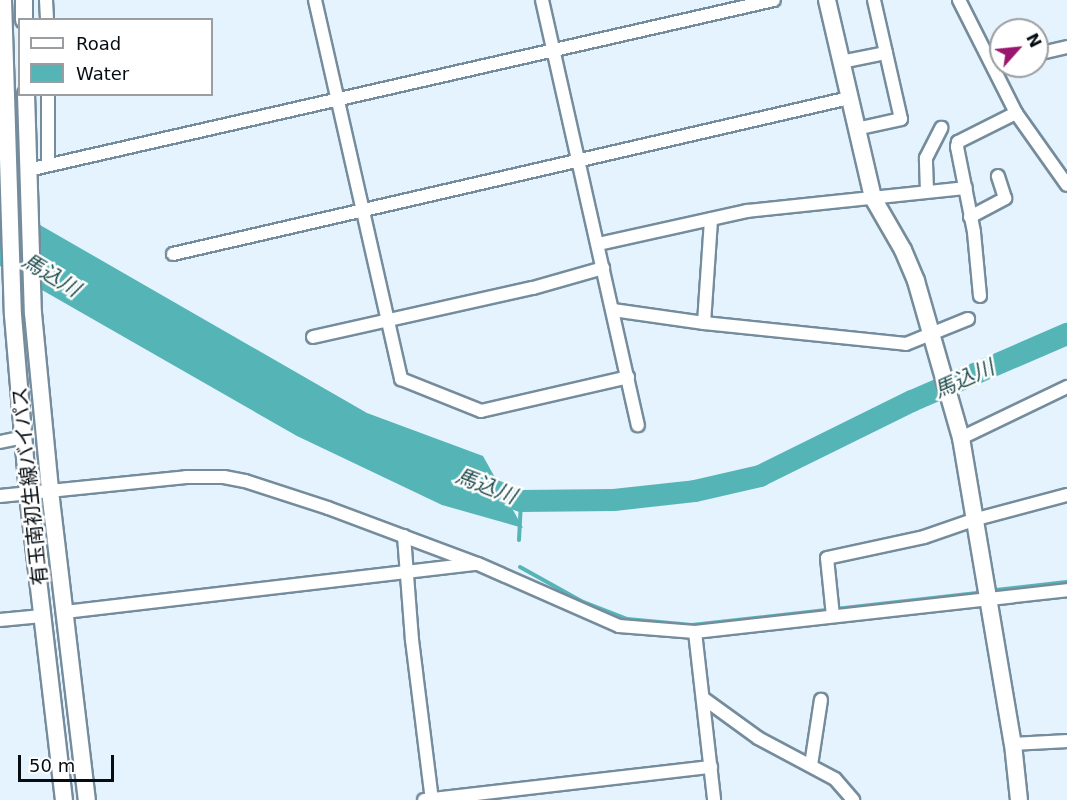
<!DOCTYPE html>
<meta charset="utf-8">
<style>
body{margin:0}
#map{position:relative;width:1067px;height:800px;overflow:hidden;background:#e4f3fe;font-family:"DejaVu Sans","Noto Sans JP",sans-serif}
div>[style]{position:absolute}
[style*='--x']{left:calc(var(--x)*1px);top:calc(var(--y)*1px);width:calc(var(--w)*1px);rotate:calc(var(--a)*1deg)}
.water>*{inset:0;background:#55b5b6}
.stream>*{height:4px;margin:-2px;padding:0 2px;transform-origin:2px;border-radius:2px;background:#55b5b6}
.river>*{height:22px;margin:-11px;padding:0 11px;transform-origin:11px;border-radius:11px;background:#55b5b6}
.roads{filter:drop-shadow(2px 0 #758c9c) drop-shadow(-2px 0 #758c9c) drop-shadow(0 2px #758c9c) drop-shadow(0 -2px #758c9c)}
.street>*{height:12px;margin:-6px;padding:0 6px;transform-origin:6px;border-radius:6px;background:#fff}
.secondary>*{height:16px;margin:-8px;padding:0 8px;transform-origin:8px;border-radius:8px;background:#fff}
span{translate:-50% -50%;white-space:nowrap;text-align:center;line-height:1.15;-webkit-text-stroke:5px #fff;paint-order:stroke}
.street-label{font-size:20px;color:#050d13}
.water-label{font-size:21px;color:#234e4f;font-style:italic}
.legend{position:absolute;left:18px;top:18px;width:195px;height:78px;box-sizing:border-box;background:#fff;border:2px solid #9b9ea1;margin:0;padding:8px 10px;list-style:none;font-size:18px;color:#050d13}
.legend li{display:flex;align-items:center;gap:12px;height:30px}
.legend b{width:30px;border:2px solid #9b9ea1}
.north{position:absolute;left:989px;top:18px;width:60px;height:60px;box-sizing:border-box;background:#fff;border:2px solid #9b9ea1;border-radius:50%;rotate:63deg;font-size:16px;font-weight:700;line-height:24px;text-align:center;color:#050d13}
.north::after{content:'';display:block;margin:auto;width:21px;height:27px;background:#99186d;clip-path:polygon(50% 0,100% 100%,50% 72%,0 100%)}
.scale{position:absolute;left:18px;top:755px;width:96px;height:27px;box-sizing:border-box;border:3px solid #050d13;border-top:0;padding-left:8px;font-size:18px;line-height:21px;white-space:nowrap;color:#050d13;-webkit-text-stroke:4px #fff;paint-order:stroke}
</style>
<div id="map">
<div class="water">
<div style="clip-path:polygon(0 202px,367px 413px,483px 456px,523px 528px,442px 505px,297px 436px,0 266px)"></div>
</div>
<div class="stream">
<div style="--x:519;--y:540;--w:39;--a:-87"></div>
<div style="--x:520;--y:567;--w:70;--a:29.1"></div>
<div style="--x:581;--y:601;--w:49;--a:21.4"></div>
<div style="--x:627;--y:619;--w:65;--a:5.3"></div>
<div style="--x:692;--y:625;--w:287;--a:-6.4"></div>
<div style="--x:996;--y:590;--w:71;--a:-6.4"></div>
</div>
<div class="river">
<div style="--x:475;--y:483;--w:49;--a:21.4"></div>
<div style="--x:521;--y:501;--w:93;--a:-0.6"></div>
<div style="--x:614;--y:500;--w:81;--a:-6.3"></div>
<div style="--x:695;--y:491;--w:67;--a:-13"></div>
<div style="--x:760;--y:476;--w:169;--a:-26.3"></div>
<div style="--x:912;--y:401;--w:169;--a:-23.4"></div>
</div>
<div class="roads">
<div class="street">
<div style="--x:46;--y:0;--w:20;--a:87"></div>
<div style="--x:315;--y:0;--w:389;--a:77.2"></div>
<div style="--x:401;--y:379;--w:86;--a:21.8"></div>
<div style="--x:481;--y:411;--w:151;--a:-13"></div>
<div style="--x:542;--y:0;--w:436;--a:77.3"></div>
<div style="--x:959;--y:0;--w:127;--a:63.2"></div>
<div style="--x:1016;--y:113;--w:88;--a:54.7"></div>
<div style="--x:1037;--y:54;--w:31;--a:-13"></div>
<div style="--x:841;--y:62;--w:46;--a:-11.3"></div>
<div style="--x:48;--y:94;--w:71;--a:90"></div>
<div style="--x:856;--y:129;--w:46;--a:-12.5"></div>
<div style="--x:901;--y:119;--w:122;--a:-102.8"></div>
<div style="--x:28;--y:170;--w:765;--a:-12.84"></div>
<div style="--x:927;--y:191;--w:33;--a:-92"></div>
<div style="--x:926;--y:158;--w:34;--a:-63"></div>
<div style="--x:970;--y:217;--w:40;--a:-28"></div>
<div style="--x:1005;--y:198;--w:23;--a:-108"></div>
<div style="--x:598;--y:244;--w:153;--a:-12.5"></div>
<div style="--x:747;--y:211;--w:220;--a:-6"></div>
<div style="--x:173;--y:254;--w:694;--a:-12.99"></div>
<div style="--x:980;--y:296;--w:64;--a:-95.4"></div>
<div style="--x:974;--y:232;--w:87;--a:-101.3"></div>
<div style="--x:957;--y:147;--w:5;--a:-79"></div>
<div style="--x:958;--y:142;--w:65;--a:-26.6"></div>
<div style="--x:613;--y:310;--w:92;--a:8.1"></div>
<div style="--x:704;--y:323;--w:203;--a:5.9"></div>
<div style="--x:906;--y:344;--w:67;--a:-22"></div>
<div style="--x:704;--y:323;--w:104;--a:-86.1"></div>
<div style="--x:313;--y:337;--w:225;--a:-12.6"></div>
<div style="--x:533;--y:288;--w:73;--a:-15.9"></div>
<div style="--x:961;--y:438;--w:118;--a:-25.7"></div>
<div style="--x:0;--y:442;--w:24;--a:-12"></div>
<div style="--x:0;--y:496;--w:187;--a:-5.8"></div>
<div style="--x:186;--y:477;--w:38;--a:0"></div>
<div style="--x:224;--y:477;--w:21;--a:11"></div>
<div style="--x:245;--y:481;--w:87;--a:18"></div>
<div style="--x:328;--y:508;--w:160;--a:20.5"></div>
<div style="--x:478;--y:564;--w:154;--a:23.7"></div>
<div style="--x:619;--y:626;--w:76;--a:4.5"></div>
<div style="--x:695;--y:632;--w:374;--a:-6.4"></div>
<div style="--x:404;--y:536;--w:104;--a:85.6"></div>
<div style="--x:412;--y:640;--w:161;--a:82.9"></div>
<div style="--x:65;--y:612;--w:414;--a:-6.7"></div>
<div style="--x:833;--y:616;--w:58;--a:-95.9"></div>
<div style="--x:827;--y:558;--w:99;--a:-12.2"></div>
<div style="--x:924;--y:537;--w:52;--a:-19.1"></div>
<div style="--x:973;--y:520;--w:97;--a:-14.9"></div>
<div style="--x:0;--y:620;--w:42;--a:-5.4"></div>
<div style="--x:695;--y:632;--w:169;--a:83.5"></div>
<div style="--x:703;--y:698;--w:68;--a:36"></div>
<div style="--x:758;--y:738;--w:87;--a:28"></div>
<div style="--x:835;--y:779;--w:28;--a:49"></div>
<div style="--x:1013;--y:744;--w:54;--a:-3.2"></div>
<div style="--x:811;--y:765;--w:66;--a:-81.3"></div>
<div style="--x:424;--y:800;--w:289;--a:-6.6"></div>
</div>
<div class="secondary">
<div style="--x:3;--y:0;--w:315;--a:88.2"></div>
<div style="--x:13;--y:315;--w:180;--a:85.2"></div>
<div style="--x:28;--y:494;--w:308;--a:83.3"></div>
<div style="--x:24;--y:0;--w:20;--a:90"></div>
<div style="--x:827;--y:0;--w:203;--a:76.9"></div>
<div style="--x:873;--y:198;--w:60;--a:60"></div>
<div style="--x:903;--y:250;--w:34;--a:67"></div>
<div style="--x:916;--y:281;--w:163;--a:74"></div>
<div style="--x:961;--y:438;--w:310;--a:80.4"></div>
<div style="--x:1013;--y:744;--w:56;--a:83.9"></div>
<div style="--x:26;--y:94;--w:219;--a:88.2"></div>
<div style="--x:33;--y:313;--w:179;--a:84.5"></div>
<div style="--x:50;--y:491;--w:311;--a:83.2"></div>
</div>
</div>
<div class="street-label">
<span style="left:30px;top:486px;rotate:-96deg">有玉南初生線バイパス</span>
</div>
<div class="water-label">
<span style="left:51px;top:275px;rotate:31deg">馬込川</span>
<span style="left:964px;top:379px;rotate:-24deg">馬込川</span>
<span style="left:486px;top:486px;rotate:21deg">馬込川</span>
</div>
<ul class="legend">
<li><b style="height:8px;background:#fff"></b>Road</li>
<li><b style="height:16px;background:#55b5b6"></b>Water</li>
</ul>
<div class="north">N</div>
<div class="scale">50 m</div>
</div>
